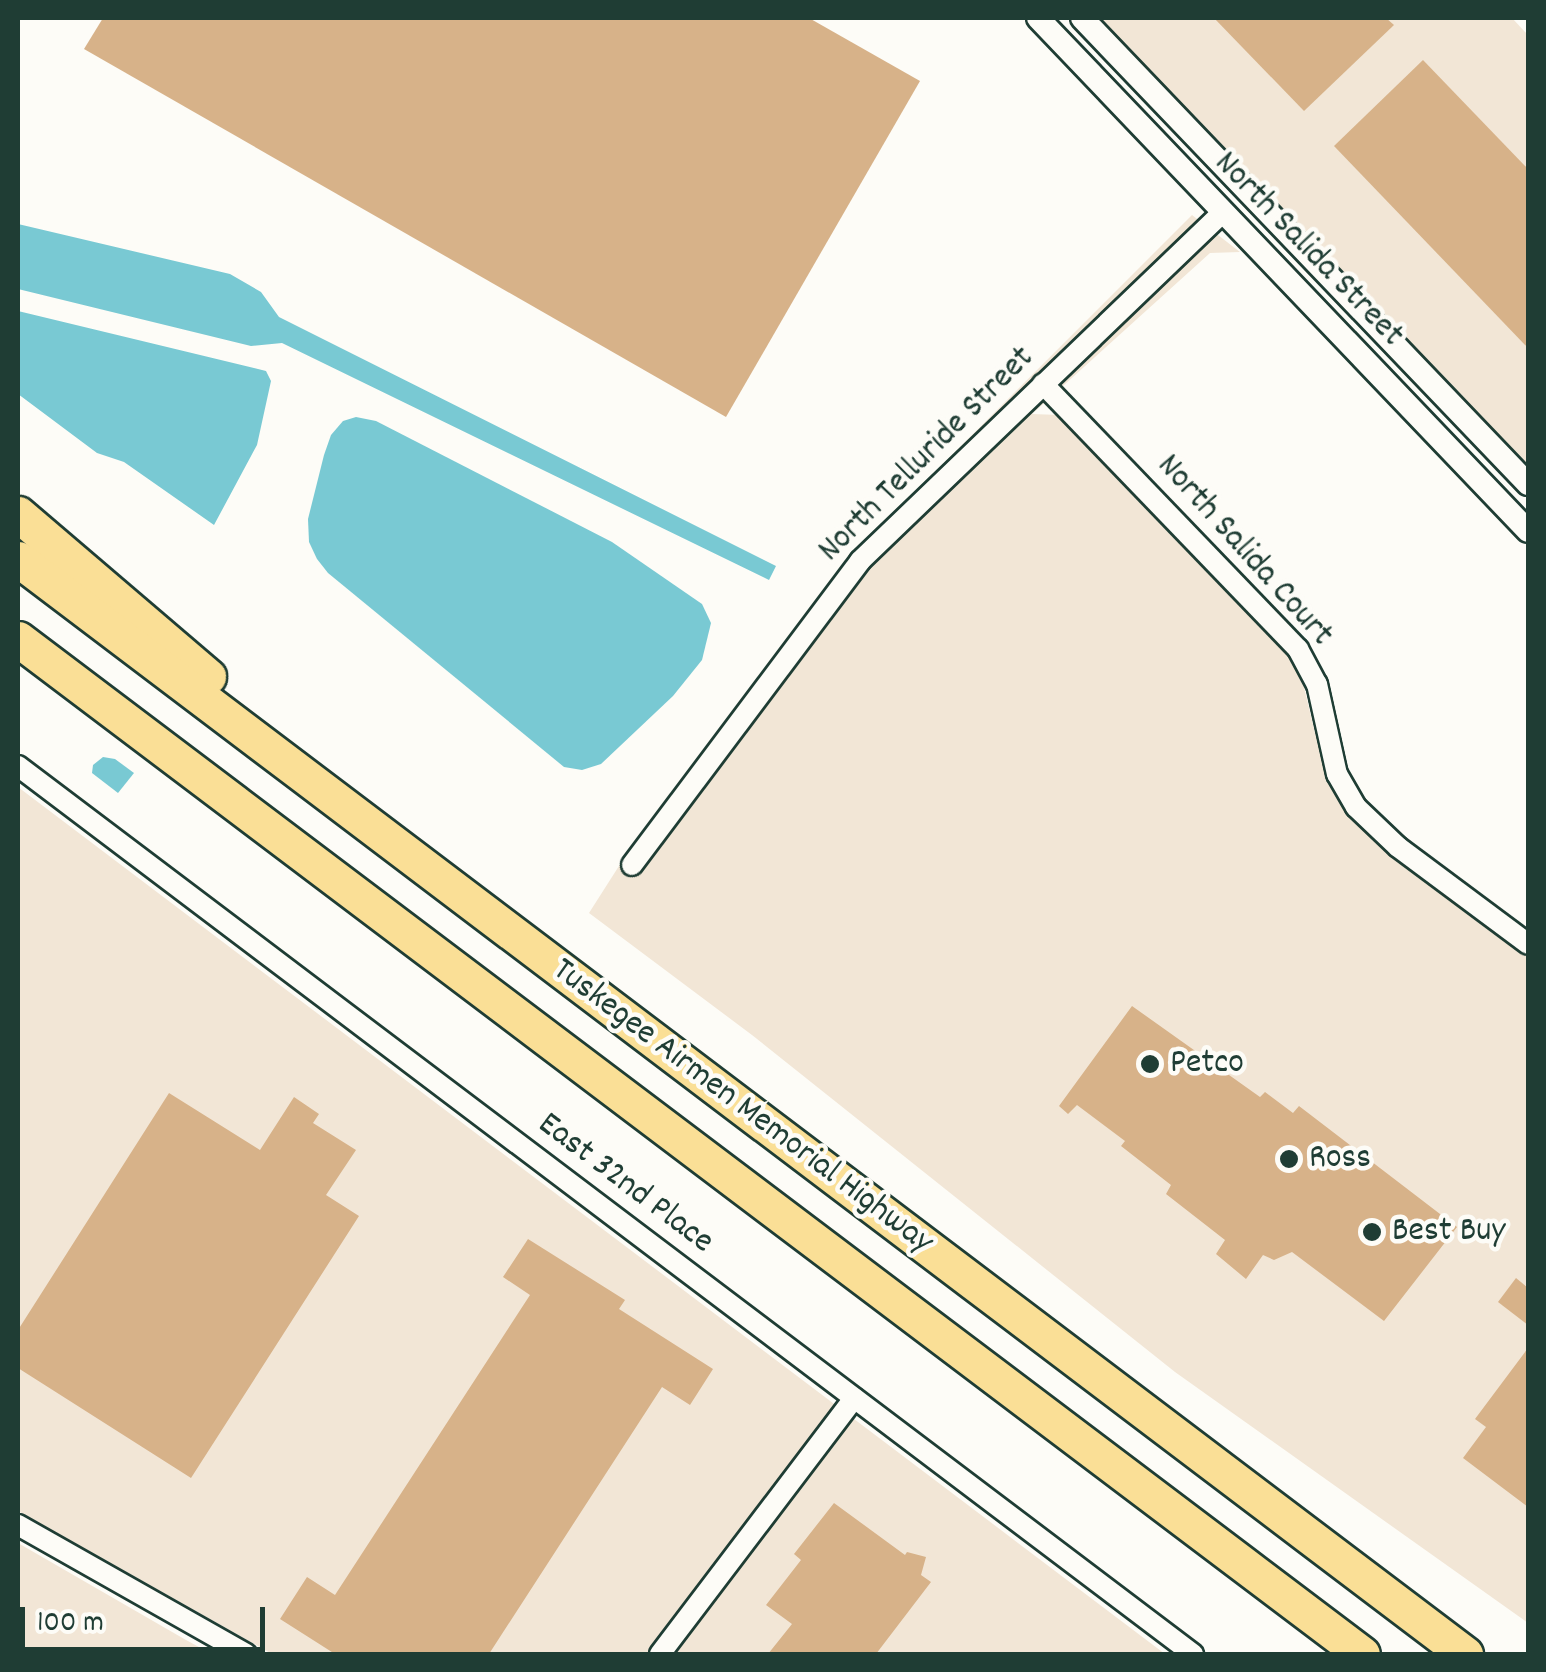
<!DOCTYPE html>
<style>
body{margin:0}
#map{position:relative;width:1546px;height:1672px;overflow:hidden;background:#fdfcf7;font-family:Dekko,sans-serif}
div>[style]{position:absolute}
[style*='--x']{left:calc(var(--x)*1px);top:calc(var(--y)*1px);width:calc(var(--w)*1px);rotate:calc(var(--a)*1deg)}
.built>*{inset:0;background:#f2e6d6}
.water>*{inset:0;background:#79c9d3}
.building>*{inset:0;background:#d7b289}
.roads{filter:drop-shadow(2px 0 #1f3d34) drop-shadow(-2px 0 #1f3d34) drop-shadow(0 2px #1f3d34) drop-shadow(0 -2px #1f3d34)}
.minor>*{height:20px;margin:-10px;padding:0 10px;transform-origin:10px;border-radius:10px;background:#fdfcf7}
.tertiary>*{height:22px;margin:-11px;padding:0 11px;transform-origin:11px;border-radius:11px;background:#fdfcf7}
.motorway>*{height:35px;margin:-17.5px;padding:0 17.5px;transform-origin:17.5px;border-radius:17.5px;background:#fadf96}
.dots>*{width:28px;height:28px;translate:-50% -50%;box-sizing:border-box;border:5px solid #fdfcf7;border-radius:50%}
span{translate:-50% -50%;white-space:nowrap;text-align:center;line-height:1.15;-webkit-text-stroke:9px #fdfcf7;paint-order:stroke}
.street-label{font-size:35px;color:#1f3d34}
.poi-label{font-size:35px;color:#1f3d34}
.left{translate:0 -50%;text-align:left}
.frame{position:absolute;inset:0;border:20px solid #1f3d34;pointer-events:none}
.scale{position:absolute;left:20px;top:1607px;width:245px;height:45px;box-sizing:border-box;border:5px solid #1f3d34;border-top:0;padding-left:12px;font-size:30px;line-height:35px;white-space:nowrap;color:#1f3d34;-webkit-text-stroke:8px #fdfcf7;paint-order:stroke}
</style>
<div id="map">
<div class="built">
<div style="clip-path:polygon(1097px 18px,1512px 18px,1528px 35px,1528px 468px)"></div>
<div style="clip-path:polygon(1192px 215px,1240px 252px,1210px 253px,1032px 414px,1059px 415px,1286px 651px,1303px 683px,1315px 733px,1337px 793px,1371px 835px,1528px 954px,1528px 1623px,1175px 1372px,752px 1035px,589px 913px,633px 844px,861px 546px)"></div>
<div style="clip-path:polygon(18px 787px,862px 1425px,1165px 1654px,272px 1654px,18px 1511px)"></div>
<div style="clip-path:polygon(18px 1543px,186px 1640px,212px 1654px,18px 1654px)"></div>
</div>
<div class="water">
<div style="clip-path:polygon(18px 224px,230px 274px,261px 292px,279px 317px,776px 566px,769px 580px,282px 343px,251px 346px,18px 289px)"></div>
<div style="clip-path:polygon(18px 311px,266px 371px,271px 381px,257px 445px,214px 525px,124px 462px,97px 453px,18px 394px)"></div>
<div style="clip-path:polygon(356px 417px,376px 421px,612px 542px,702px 604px,711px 623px,702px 660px,673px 696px,601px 764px,582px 770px,564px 767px,328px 573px,317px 559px,309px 542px,308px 519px,324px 455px,331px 435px,343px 421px)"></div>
<div style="clip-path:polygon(103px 757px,115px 759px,134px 773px,118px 793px,92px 773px,93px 765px)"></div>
</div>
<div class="building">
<div style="clip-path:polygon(103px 18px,809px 18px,920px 81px,726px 417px,84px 49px)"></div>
<div style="clip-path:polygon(1214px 18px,1386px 18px,1394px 25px,1304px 111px)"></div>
<div style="clip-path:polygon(1423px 60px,1528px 169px,1528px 348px,1334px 146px)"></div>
<div style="clip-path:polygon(1132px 1006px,1260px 1097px,1265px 1092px,1293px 1113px,1299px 1106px,1457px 1227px,1384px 1321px,1292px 1252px,1274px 1260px,1263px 1255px,1246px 1279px,1216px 1254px,1225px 1240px,1166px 1194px,1171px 1185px,1121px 1146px,1125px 1141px,1077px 1105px,1068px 1114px,1059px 1106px)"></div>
<div style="clip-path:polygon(169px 1093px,260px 1150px,294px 1097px,319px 1114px,313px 1123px,356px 1150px,326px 1195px,359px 1216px,191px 1478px,18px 1368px,18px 1330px)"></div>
<div style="clip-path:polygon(528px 1239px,625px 1300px,619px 1309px,713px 1369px,690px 1405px,662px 1387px,489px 1654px,335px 1654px,280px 1619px,307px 1577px,335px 1595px,530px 1295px,503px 1277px)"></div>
<div style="clip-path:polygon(1516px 1278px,1528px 1288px,1528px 1325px,1498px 1302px)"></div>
<div style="clip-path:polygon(1528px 1348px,1528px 1507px,1463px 1458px,1486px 1427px,1475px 1419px)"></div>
<div style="clip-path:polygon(834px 1503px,905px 1555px,907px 1552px,926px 1557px,921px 1575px,931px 1582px,876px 1654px,768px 1654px,792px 1624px,766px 1605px,801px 1560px,794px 1554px)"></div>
</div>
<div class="roads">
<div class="minor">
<div style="--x:1043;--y:384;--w:368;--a:46.1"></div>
<div style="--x:1298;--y:649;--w:40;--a:62"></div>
<div style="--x:1317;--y:684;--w:92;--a:77.5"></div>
<div style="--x:1337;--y:774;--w:38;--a:60"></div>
<div style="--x:1356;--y:807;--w:58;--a:43.6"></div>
<div style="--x:1398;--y:847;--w:162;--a:36.7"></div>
<div style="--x:18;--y:766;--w:1473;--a:37.08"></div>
<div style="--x:632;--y:865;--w:380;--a:-53.1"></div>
<div style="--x:860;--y:561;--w:504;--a:-43.87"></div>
<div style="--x:18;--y:1525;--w:262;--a:29.5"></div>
<div style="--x:660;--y:1654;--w:321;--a:-52.8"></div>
</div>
<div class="tertiary">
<div style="--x:1038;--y:18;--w:709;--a:46.31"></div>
<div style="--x:1082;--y:18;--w:645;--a:46.26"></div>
</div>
<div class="motorway">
<div style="--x:18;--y:514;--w:250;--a:40.5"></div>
<div style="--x:18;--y:559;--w:1815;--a:37.12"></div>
<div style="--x:18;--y:639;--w:1684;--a:37.06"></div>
</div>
</div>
<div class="dots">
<div style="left:1150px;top:1064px;background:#1f3d34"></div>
<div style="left:1289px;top:1159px;background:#1f3d34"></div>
<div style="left:1372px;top:1232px;background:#1f3d34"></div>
</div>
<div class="street-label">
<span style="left:1308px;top:250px;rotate:46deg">North Salida Street</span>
<span style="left:927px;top:455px;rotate:-45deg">North Telluride Street</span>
<span style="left:1244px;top:551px;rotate:48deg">North Salida Court</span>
<span style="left:742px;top:1107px;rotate:37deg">Tuskegee Airmen Memorial Highway</span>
<span style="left:625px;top:1184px;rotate:37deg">East 32nd Place</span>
</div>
<div class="poi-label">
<span class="left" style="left:1170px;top:1064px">Petco</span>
<span class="left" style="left:1309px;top:1159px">Ross</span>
<span class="left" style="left:1392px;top:1232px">Best Buy</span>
</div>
<div class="frame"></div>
<div class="scale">100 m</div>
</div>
